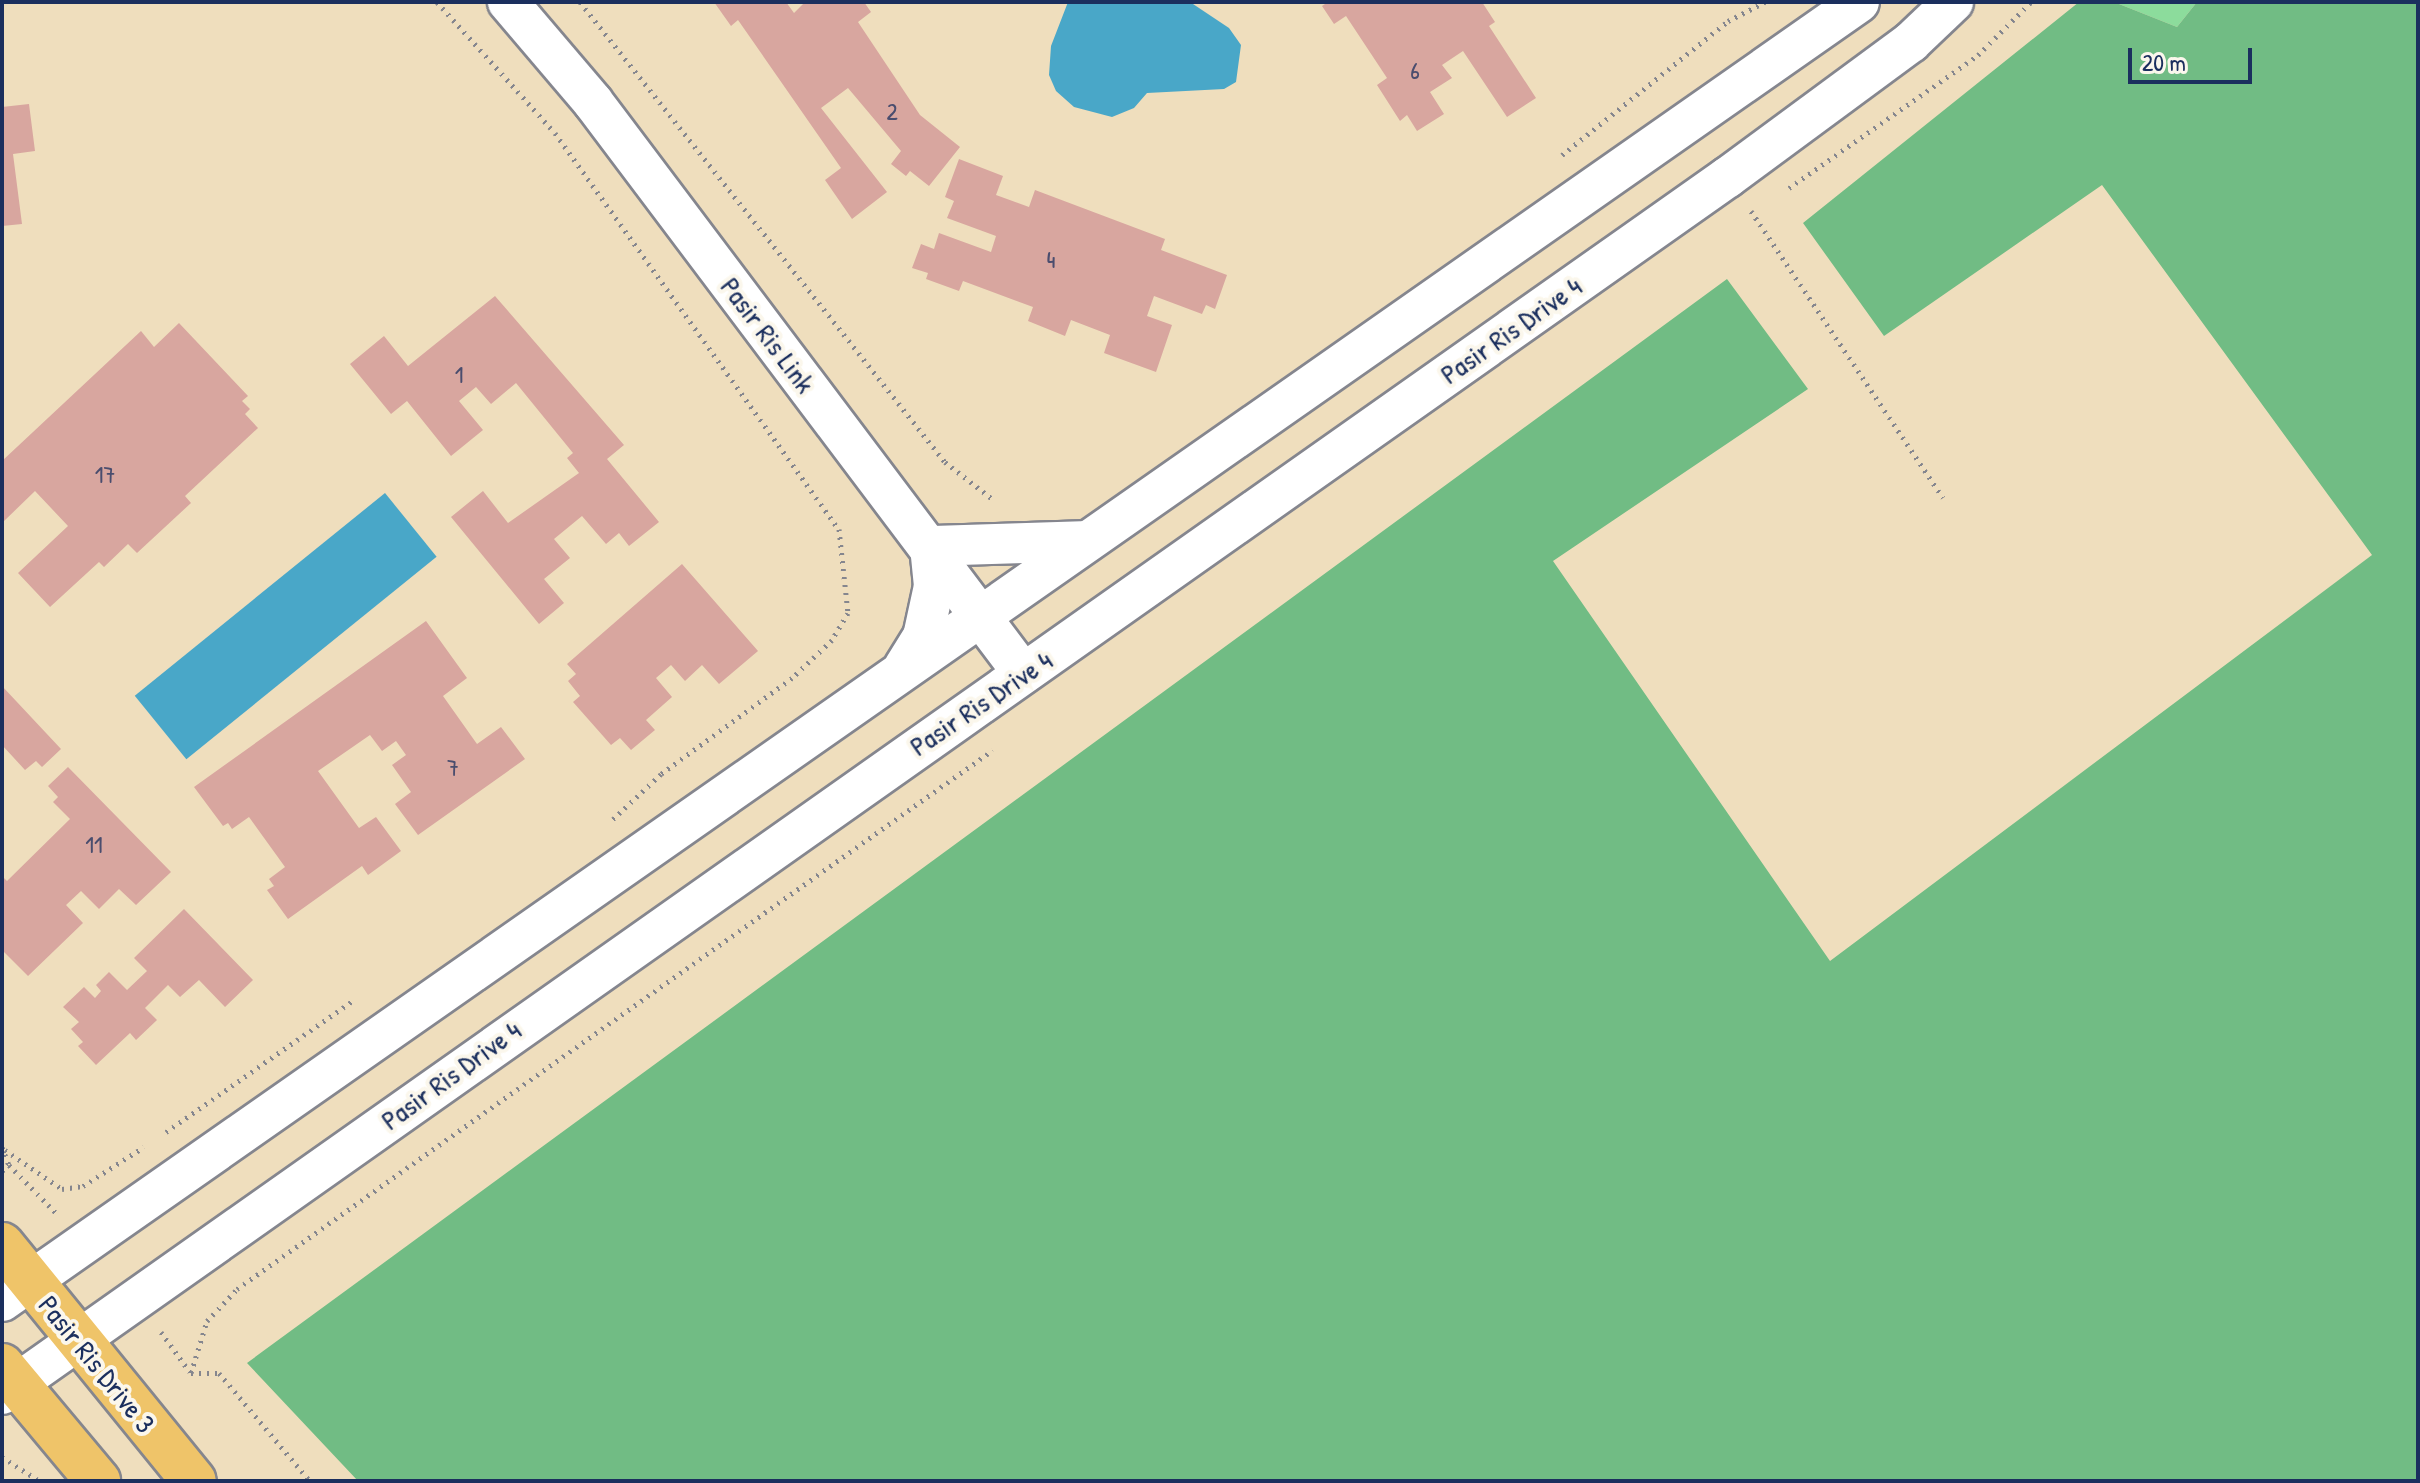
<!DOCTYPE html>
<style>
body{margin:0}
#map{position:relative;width:2420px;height:1483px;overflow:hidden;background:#efdebd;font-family:"Patrick Hand",sans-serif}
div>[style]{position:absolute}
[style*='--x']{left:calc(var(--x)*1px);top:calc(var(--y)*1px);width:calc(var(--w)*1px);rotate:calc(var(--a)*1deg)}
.green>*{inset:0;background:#8cdc9c}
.forest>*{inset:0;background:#71bc84}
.water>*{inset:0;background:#49a7c8;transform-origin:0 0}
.building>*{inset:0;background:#d8a69f}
.path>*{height:5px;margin-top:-2.5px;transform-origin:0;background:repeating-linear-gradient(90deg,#85868e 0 2px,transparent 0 8px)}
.roads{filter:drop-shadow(2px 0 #85868e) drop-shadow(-2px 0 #85868e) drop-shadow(0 2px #85868e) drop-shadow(0 -2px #85868e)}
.minor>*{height:40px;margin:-20px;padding:0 20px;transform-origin:20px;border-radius:20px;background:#fff}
.major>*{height:44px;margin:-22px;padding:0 22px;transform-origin:22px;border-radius:22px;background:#efc469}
span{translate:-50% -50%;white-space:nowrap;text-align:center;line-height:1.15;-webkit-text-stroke:8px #fbf7ec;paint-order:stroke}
.number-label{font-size:24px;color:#4a4d6e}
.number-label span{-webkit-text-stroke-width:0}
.street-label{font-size:28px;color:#1b2f5e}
.frame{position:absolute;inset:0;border:4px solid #1b2f5e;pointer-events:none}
.scale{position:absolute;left:2128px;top:48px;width:124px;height:36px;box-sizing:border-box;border:4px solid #1b2f5e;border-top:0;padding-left:10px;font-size:24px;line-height:28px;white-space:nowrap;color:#1b2f5e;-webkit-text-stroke:6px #fbf7ec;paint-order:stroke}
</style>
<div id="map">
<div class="green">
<div style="clip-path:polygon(2114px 2px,2197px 2px,2177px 27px)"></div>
</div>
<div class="forest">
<div style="clip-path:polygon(2079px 2px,2114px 2px,2177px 27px,2197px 2px,2418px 2px,2418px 1481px,358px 1481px,247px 1363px,1727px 279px,1808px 389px,1553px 561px,1830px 961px,2372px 555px,2102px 185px,1884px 336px,1803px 223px)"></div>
</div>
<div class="water">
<div style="clip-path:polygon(1068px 2px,1190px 2px,1229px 28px,1241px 45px,1236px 82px,1224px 89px,1147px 93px,1134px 108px,1112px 117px,1074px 107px,1056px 91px,1049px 75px,1051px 46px)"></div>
<div style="left:385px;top:493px;width:82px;height:322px;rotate:51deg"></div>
</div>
<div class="building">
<div style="clip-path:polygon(714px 2px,786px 2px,794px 13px,805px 2px,864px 2px,871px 12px,858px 22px,920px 115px,960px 147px,929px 186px,910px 171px,906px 176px,891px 164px,901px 151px,848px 88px,821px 108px,887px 192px,852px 219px,825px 180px,841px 168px,738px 20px,731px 26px)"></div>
<div style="clip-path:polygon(1328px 2px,1482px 2px,1495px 22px,1489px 26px,1536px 98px,1507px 117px,1463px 51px,1442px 65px,1452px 78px,1430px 92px,1444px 114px,1417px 131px,1407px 115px,1400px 121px,1377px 85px,1387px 78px,1346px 16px,1334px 24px,1322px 6px)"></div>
<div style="clip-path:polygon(29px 104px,35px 151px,13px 154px,22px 224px,2px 226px,2px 107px)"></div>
<div style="clip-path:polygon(959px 159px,1003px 176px,996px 195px,1029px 207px,1035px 190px,1165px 239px,1161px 250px,1227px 275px,1215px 309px,1206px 305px,1202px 314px,1154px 296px,1147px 316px,1172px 325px,1156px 372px,1104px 353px,1110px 335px,1071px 320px,1065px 336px,1028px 321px,1033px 307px,963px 281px,959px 291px,926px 279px,928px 273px,912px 268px,921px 244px,934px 249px,939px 233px,991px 252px,996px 236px,947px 218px,954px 201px,945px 197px)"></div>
<div style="clip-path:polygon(495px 296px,624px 445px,607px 459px,659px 522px,629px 546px,619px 533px,606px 544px,582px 516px,554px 539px,570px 558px,544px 579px,564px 603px,539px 624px,451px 517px,483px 491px,508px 523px,579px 473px,567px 458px,573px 453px,516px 383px,491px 404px,476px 387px,459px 401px,483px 430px,451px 456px,407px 401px,391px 414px,350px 364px,384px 336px,408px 366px)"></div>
<div style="clip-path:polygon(179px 323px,248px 396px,242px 401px,250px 409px,245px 414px,258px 428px,185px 496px,191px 503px,137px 553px,128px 544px,104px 567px,99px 562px,50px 607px,18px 573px,68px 526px,35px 491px,2px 523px,2px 461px,141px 331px,154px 347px)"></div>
<div style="clip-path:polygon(682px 564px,758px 651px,719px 684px,702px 665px,685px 681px,671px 665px,656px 678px,672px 697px,646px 720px,655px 730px,631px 750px,620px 738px,611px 745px,573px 702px,580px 696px,568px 681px,576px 674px,567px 664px)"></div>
<div style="clip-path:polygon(426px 621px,467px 678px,443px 696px,477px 744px,501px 727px,525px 759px,418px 835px,395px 804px,411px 792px,392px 765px,406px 755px,396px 741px,382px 751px,370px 735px,318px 771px,359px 828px,376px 817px,401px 851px,368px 875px,362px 866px,288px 919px,267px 890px,274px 886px,269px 879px,285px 867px,249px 817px,232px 829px,228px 823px,223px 826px,194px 787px)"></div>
<div style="clip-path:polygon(2px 686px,61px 749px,42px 767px,36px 761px,25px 770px,2px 745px)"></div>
<div style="clip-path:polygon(68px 767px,171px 872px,136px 905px,119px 889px,99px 909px,81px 891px,66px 905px,83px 923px,28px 976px,2px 950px,2px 876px,7px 881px,70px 819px,53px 802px,58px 797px,48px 786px)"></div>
<div style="clip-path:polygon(184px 909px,253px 980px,225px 1007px,199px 980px,180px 997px,168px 985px,145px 1008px,157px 1020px,136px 1040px,130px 1033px,96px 1065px,78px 1046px,83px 1042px,71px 1029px,79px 1022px,63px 1007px,84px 987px,95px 998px,101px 991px,96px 985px,109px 972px,127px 990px,147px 971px,134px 958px)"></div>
</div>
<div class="path">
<div style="--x:437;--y:2;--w:176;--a:48"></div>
<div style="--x:555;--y:133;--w:487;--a:54.4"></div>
<div style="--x:839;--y:529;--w:84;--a:83.9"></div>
<div style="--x:848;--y:613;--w:31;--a:121"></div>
<div style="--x:832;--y:640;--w:55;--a:136.5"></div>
<div style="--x:792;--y:678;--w:162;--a:143.8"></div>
<div style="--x:661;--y:774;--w:69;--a:136.8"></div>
<div style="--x:580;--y:2;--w:587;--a:51.57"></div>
<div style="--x:945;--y:462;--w:63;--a:38"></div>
<div style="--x:1562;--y:155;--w:213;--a:-38.9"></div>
<div style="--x:1728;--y:21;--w:42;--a:-27.2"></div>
<div style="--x:1789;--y:188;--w:231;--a:-35.1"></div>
<div style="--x:1978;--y:55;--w:75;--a:-45"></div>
<div style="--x:1751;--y:211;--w:345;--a:56.2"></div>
<div style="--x:166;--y:1132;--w:230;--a:-35.1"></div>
<div style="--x:2;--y:1147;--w:19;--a:69"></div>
<div style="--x:9;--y:1165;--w:67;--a:45.6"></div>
<div style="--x:5;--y:1150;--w:69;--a:34.4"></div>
<div style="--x:62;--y:1189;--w:21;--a:-8"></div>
<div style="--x:83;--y:1186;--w:72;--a:-32.6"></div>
<div style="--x:2;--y:1171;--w:9;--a:-41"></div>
<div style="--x:161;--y:1332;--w:49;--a:54.1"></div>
<div style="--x:191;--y:1373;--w:54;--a:-72.9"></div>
<div style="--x:207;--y:1321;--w:44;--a:-46.8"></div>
<div style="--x:237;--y:1289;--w:928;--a:-35.49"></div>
<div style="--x:191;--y:1373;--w:28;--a:0"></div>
<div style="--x:219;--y:1373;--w:141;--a:49.9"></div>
<div style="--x:2;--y:1457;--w:43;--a:32.6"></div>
</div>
<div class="roads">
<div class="minor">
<div style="--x:508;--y:2;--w:131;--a:49.6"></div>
<div style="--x:593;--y:102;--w:715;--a:53.02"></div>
<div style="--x:930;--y:546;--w:155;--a:-1.8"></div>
<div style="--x:904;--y:667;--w:36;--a:-58"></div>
<div style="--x:923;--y:637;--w:52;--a:-77.8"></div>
<div style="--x:934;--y:586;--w:40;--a:-95.7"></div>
<div style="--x:2;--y:1301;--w:2266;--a:-34.97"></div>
<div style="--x:2;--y:1394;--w:2112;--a:-35.19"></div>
<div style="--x:1728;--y:177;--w:227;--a:-36.4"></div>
<div style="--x:1911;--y:42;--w:58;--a:-43.6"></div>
</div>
<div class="major">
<div style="--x:2;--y:1245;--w:304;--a:50.9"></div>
<div style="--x:2;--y:1366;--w:150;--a:50.1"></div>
</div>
</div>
<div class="number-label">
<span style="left:1415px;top:71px">6</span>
<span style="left:892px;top:112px">2</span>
<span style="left:1051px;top:260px">4</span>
<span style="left:459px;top:375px">1</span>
<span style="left:105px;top:475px">17</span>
<span style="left:453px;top:768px">7</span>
<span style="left:94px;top:845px">11</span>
</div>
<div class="street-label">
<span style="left:1511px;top:330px;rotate:-35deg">Pasir Ris Drive 4</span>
<span style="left:768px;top:335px;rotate:53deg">Pasir Ris Link</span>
<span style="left:981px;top:703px;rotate:-34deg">Pasir Ris Drive 4</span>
<span style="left:451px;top:1075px;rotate:-36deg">Pasir Ris Drive 4</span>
<span style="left:97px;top:1364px;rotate:51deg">Pasir Ris Drive 3</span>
</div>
<div class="frame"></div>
<div class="scale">20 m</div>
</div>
